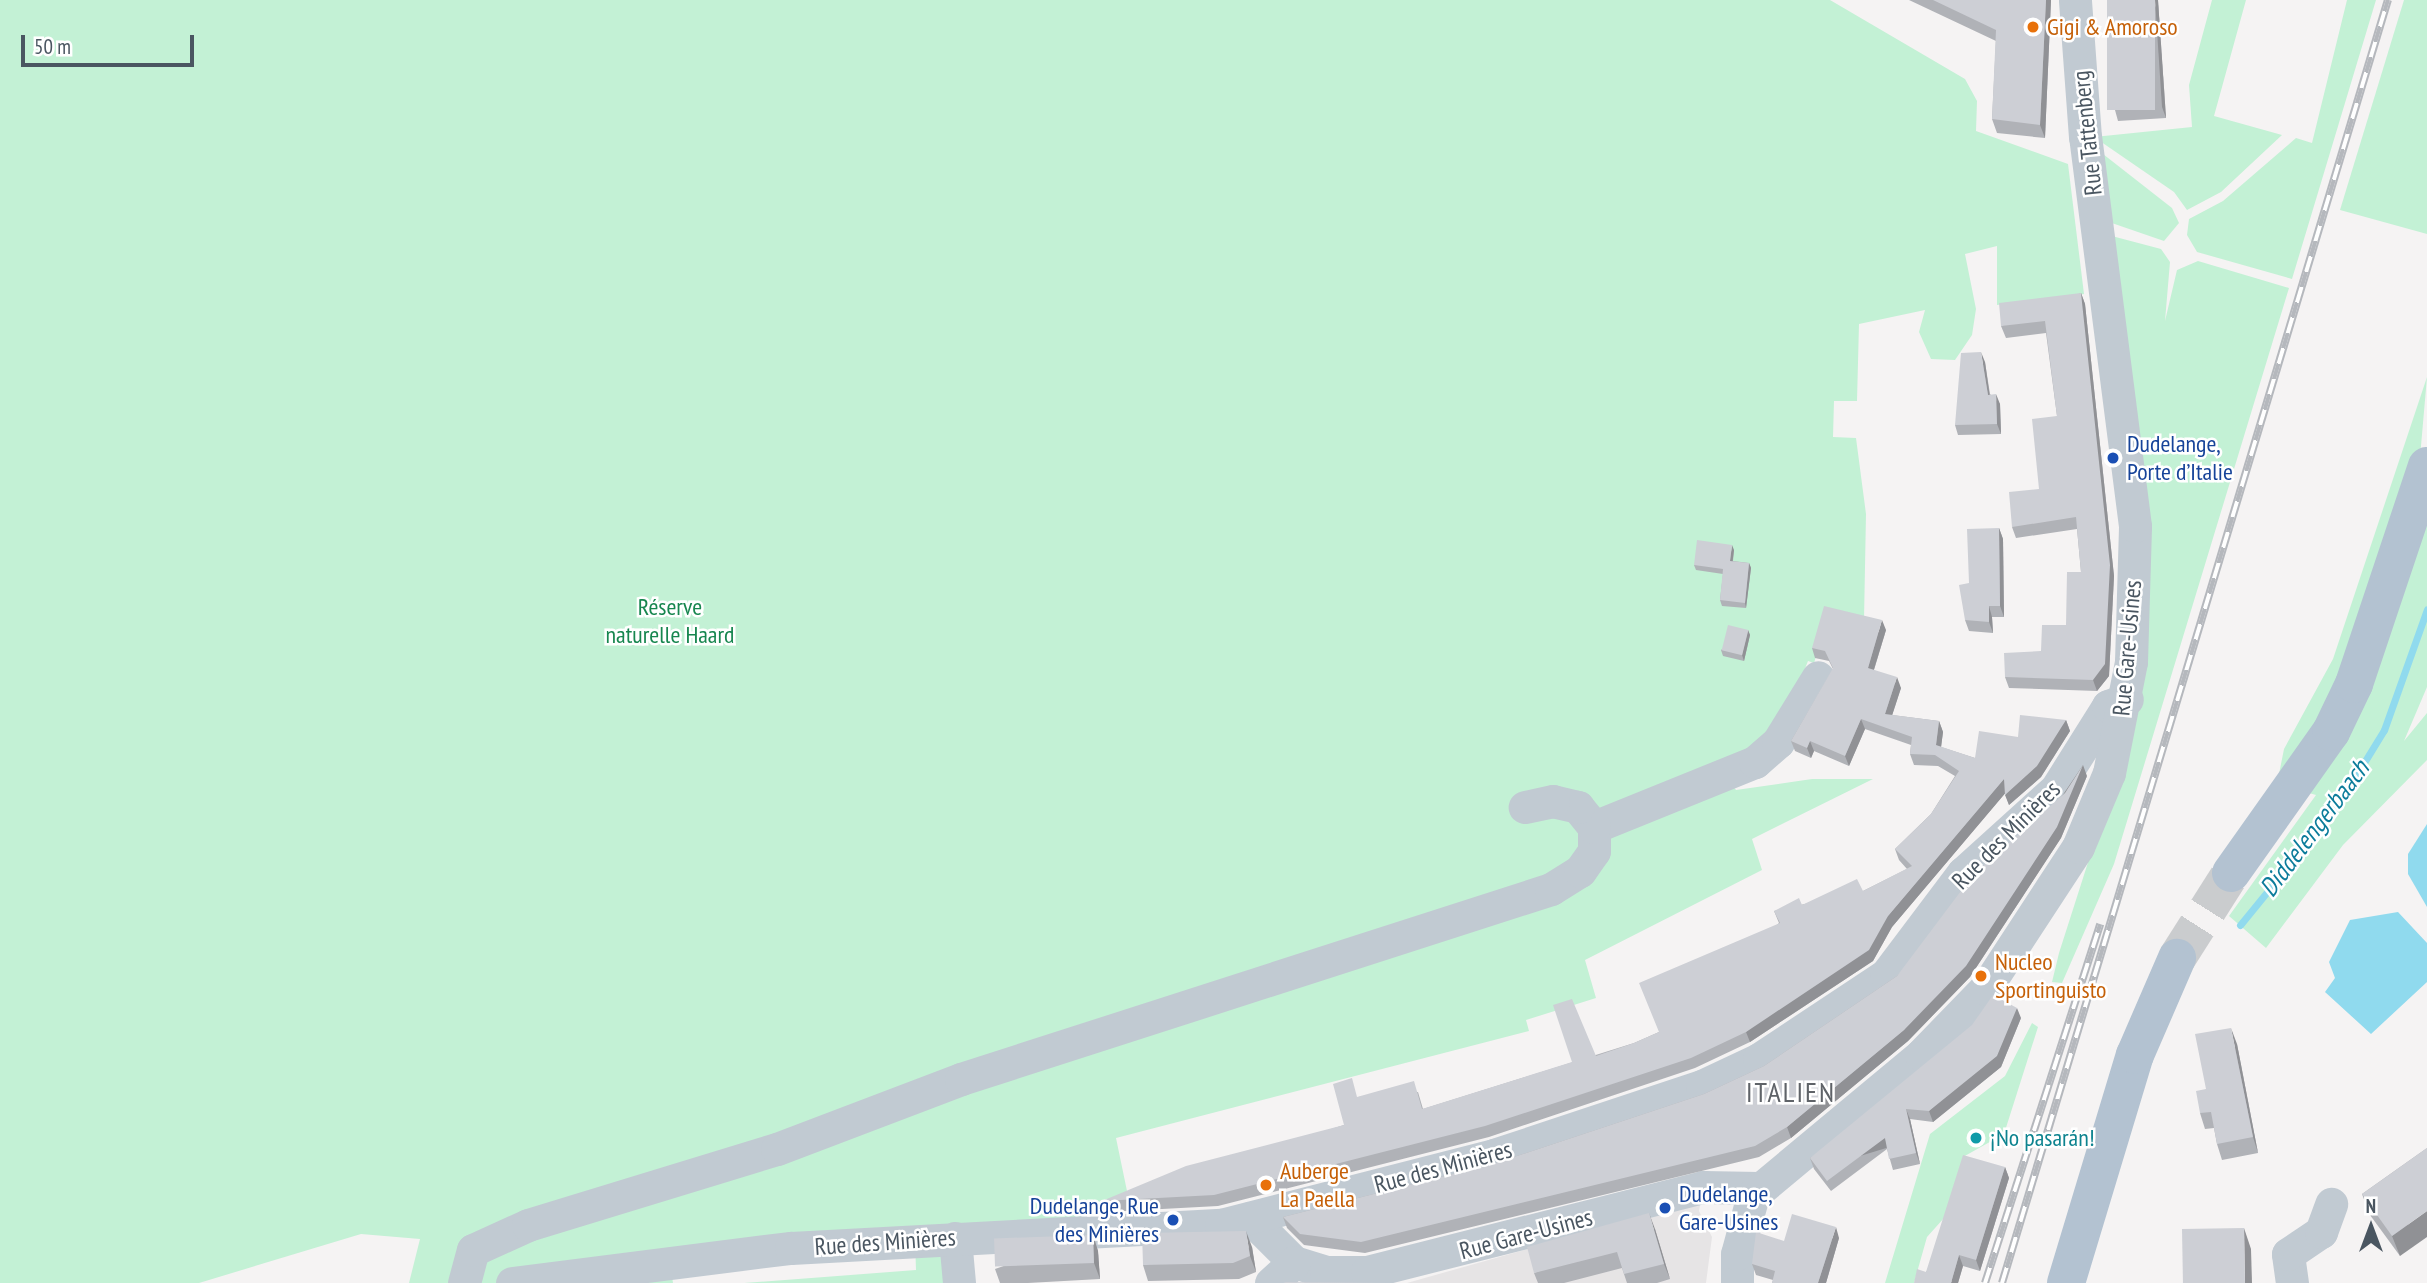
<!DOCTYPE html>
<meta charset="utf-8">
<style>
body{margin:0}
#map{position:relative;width:2427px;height:1283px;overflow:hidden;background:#f5f3f3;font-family:"PT Sans Narrow",sans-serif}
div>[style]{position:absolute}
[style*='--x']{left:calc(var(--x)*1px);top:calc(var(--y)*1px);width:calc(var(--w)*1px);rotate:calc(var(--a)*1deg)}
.education>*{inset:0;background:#e6e4e5}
.green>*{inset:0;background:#c3f1d5}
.water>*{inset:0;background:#90daee}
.stream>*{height:7px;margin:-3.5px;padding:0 3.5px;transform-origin:3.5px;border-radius:3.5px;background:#90daee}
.major-tunnel>*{height:38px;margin-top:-19px;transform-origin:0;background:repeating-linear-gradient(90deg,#caccce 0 38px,transparent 0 57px)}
.minor>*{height:33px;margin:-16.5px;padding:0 16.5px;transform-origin:16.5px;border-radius:16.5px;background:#c1cad2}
.major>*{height:38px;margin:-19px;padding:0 19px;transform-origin:19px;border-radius:19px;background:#b3c2d1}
.rail>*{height:8px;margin-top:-4px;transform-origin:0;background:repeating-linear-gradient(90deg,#fff 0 16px,#b5b8bd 0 32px);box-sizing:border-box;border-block:2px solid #b5b8bd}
.wall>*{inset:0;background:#b0b2b7}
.shaded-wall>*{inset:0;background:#909195;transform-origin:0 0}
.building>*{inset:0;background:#cdcfd5;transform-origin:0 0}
.dots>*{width:19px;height:19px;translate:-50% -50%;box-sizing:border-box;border:4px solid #fff;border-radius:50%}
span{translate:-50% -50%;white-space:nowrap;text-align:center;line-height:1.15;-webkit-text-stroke:5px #fff;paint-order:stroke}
.food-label{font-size:24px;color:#c56008}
.left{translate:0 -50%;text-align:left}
.street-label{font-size:24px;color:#4a5661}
.transit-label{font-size:24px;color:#164399}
.right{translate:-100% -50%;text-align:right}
.park-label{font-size:24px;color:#17864f}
.culture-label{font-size:24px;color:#0d838f}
.water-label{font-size:26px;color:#0c7c9b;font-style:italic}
.quarter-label{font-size:28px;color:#5f6368;letter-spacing:2px}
.north{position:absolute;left:2336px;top:1192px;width:70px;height:70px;-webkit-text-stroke:5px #fff;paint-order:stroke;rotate:0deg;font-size:19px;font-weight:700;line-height:28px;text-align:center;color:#4a5661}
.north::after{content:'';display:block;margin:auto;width:24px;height:32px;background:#4a5661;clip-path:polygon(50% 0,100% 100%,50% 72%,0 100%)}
.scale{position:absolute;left:21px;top:35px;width:173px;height:32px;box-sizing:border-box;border:4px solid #4a5661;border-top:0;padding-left:9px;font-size:21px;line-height:24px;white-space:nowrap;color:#4a5661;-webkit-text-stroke:5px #fff;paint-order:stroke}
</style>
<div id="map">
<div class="education">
<div style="clip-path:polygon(1701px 1200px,1699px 1211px,1712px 1237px,1706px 1283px,1407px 1283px)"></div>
</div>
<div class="green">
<div style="clip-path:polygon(0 0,1830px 0,1965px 79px,1977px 101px,1976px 131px,2068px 164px,2084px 294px,1997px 305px,1997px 246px,1965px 254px,1976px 309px,1972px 335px,1955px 360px,1931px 359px,1919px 332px,1925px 310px,1859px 324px,1857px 401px,1834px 401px,1833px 437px,1856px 438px,1866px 514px,1864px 620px,1828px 617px,1814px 663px,1808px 661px,1790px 706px,1768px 735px,1721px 770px,1736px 790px,1812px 779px,1873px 779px,1752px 839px,1762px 870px,1585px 960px,1596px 998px,1526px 1020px,1529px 1031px,1116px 1138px,1127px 1191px,1107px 1216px,967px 1253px,972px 1283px,744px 1283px,916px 1270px,915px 1241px,670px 1263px,673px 1283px,409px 1283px,420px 1239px,361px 1234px,199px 1283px,0 1283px)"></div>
<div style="clip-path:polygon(2212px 0,2246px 0,2214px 116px,2282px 135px,2221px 192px,2187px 210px,2174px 192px,2094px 137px,2192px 127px,2189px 85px)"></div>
<div style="clip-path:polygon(2347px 0,2376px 0,2292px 279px,2197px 252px,2187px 235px,2189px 219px,2223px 201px,2296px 138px,2312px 143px)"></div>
<div style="clip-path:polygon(2404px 0,2427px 0,2427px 234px,2340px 210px)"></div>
<div style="clip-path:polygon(2103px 154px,2172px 208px,2179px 223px,2164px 241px,2106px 221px)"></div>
<div style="clip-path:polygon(2108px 235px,2161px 249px,2170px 262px,2165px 321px,2177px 270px,2198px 261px,2289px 288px,2114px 864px,2062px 983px,2052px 982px,2059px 953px,2140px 700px)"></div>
<div style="clip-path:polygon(2427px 377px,2417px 492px,2427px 481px,2427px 687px,2404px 741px,2427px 713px,2427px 760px,2343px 845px,2266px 948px,2229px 916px,2316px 795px,2277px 784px,2284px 749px,2333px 659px)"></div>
<div style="clip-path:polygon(2032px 1023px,2038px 1027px,2004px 1134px,1963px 1157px,1944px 1218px,1927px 1237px,1914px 1283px,1885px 1283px,1930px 1134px,2005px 1076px)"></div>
</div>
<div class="water">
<div style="clip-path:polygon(2427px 824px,2427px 907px,2408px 874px,2408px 854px)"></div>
<div style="clip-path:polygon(2398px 912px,2427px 943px,2427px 982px,2371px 1034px,2325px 992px,2335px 978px,2329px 962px,2350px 920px)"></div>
</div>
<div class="stream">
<div style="--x:2240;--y:925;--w:155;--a:-50.8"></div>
<div style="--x:2338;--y:805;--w:88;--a:-58.5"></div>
<div style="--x:2384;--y:730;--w:128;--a:-70.4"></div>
</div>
<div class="major-tunnel">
<div style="--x:2177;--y:958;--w:101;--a:-57.6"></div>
</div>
<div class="minor">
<div style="--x:1594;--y:827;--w:174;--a:-22"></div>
<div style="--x:1755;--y:762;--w:30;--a:-41"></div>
<div style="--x:1778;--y:742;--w:76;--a:-58.4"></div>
<div style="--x:1250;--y:1218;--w:62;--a:45"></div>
<div style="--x:1294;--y:1262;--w:34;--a:17"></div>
<div style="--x:1326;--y:1272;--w:41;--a:0"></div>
<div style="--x:1367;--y:1272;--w:347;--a:-14.2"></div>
<div style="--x:1703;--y:1187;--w:55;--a:1"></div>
<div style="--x:955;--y:1238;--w:45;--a:84.9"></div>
<div style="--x:464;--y:1283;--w:34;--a:-75"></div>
<div style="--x:473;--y:1250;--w:60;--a:-24.4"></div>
<div style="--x:528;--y:1225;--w:260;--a:-17"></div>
<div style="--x:777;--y:1149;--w:197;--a:-20.8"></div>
<div style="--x:961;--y:1079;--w:620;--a:-17.85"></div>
<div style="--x:1551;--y:889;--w:34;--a:-32"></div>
<div style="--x:1580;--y:871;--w:24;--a:-55"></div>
<div style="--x:1594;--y:851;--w:24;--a:-90"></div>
<div style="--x:1594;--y:827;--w:26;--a:-129"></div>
<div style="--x:1578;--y:807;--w:26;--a:-167"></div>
<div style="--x:1553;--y:801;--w:29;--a:168"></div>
<div style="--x:512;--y:1283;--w:281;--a:-7.2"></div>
<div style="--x:791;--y:1248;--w:431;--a:-3.1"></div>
<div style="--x:1221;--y:1225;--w:282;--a:-14.4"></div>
<div style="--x:1494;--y:1155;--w:219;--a:-18.4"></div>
<div style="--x:1702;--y:1086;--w:63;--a:-25.3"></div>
<div style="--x:1759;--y:1059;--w:152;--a:-33.5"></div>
<div style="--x:1886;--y:975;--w:128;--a:-53"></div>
<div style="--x:1963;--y:873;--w:125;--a:-42.1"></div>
<div style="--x:2056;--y:789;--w:98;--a:-57.9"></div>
<div style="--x:2108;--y:706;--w:20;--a:-20"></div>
<div style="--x:1271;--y:1283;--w:31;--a:-42"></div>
<div style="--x:1737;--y:1283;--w:29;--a:-90"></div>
<div style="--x:1737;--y:1254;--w:61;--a:-74.8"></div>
<div style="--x:1753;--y:1195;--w:219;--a:-39.8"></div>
<div style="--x:1921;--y:1055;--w:92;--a:-45.9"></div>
<div style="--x:1985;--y:989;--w:170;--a:-56.8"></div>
<div style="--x:2078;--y:847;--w:80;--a:-67.3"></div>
<div style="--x:2109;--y:773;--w:113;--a:-78.8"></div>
<div style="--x:2131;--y:662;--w:136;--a:-88.3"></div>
<div style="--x:2135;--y:526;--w:392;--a:-97.3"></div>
<div style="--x:2085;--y:137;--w:137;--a:-94.2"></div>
<div style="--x:2292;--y:1283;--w:29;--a:-98"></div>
<div style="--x:2288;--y:1254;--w:40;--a:-34"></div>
<div style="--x:2321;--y:1232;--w:30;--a:-70"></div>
</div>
<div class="major">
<div style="--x:2231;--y:873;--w:173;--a:-54.7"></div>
<div style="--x:2331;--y:732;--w:53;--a:-64.4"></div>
<div style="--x:2354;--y:684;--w:230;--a:-71.5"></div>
<div style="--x:2066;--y:1283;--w:238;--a:-73.2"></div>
<div style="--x:2135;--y:1055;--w:106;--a:-66.6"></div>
</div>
<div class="rail">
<div style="--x:1985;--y:1283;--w:377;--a:-72.2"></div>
<div style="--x:2002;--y:1283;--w:1340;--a:-73.26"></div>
</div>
<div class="wall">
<div style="clip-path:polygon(1909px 0,2051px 0,2045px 138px,1997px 133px,1992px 119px,1996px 41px)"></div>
<div style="clip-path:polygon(2158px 0,2166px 118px,2118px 121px,2115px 110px)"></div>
<div style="clip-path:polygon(2081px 293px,2085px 304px,2114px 576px,2109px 676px,2097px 691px,2009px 688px,2005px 677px,2041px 651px,2066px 625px,2081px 572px,2077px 529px,2016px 538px,2012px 527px,2039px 489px,2057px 416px,2046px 333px,2006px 338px,2001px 326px)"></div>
<div style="clip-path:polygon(1985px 362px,1990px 394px,2000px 404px,2001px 434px,1958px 435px,1955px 425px)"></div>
<div style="clip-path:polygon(1999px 528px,2003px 539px,2004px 617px,1992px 617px,1993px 633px,1969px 631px,1965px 620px,1969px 583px)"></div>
<div style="clip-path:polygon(1734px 550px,1733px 561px,1749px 563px,1751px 568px,1746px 608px,1722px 606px,1720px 600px,1723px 574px,1696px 570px,1694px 565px)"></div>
<div style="clip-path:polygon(1748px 630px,1750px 635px,1744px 661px,1723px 656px,1721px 650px)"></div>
<div style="clip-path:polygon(1886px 630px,1874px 670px,1901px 688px,1892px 715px,1939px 721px,1943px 732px,1941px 747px,1975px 758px,2018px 737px,2066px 720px,2070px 731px,2041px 777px,2009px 805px,2005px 793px,1892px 927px,1873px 961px,1750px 1042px,1695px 1068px,1489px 1137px,1218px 1206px,1106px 1212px,1102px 1201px,1344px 1125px,1358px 1097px,1418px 1092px,1423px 1109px,1634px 1043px,1659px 1032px,1779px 923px,1774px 911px,1863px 891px,1907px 869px,1899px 860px,1895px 849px,1931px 814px,1955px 776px,1938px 766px,1914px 765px,1910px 754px,1911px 745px,1865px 729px,1849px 766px,1814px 751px,1811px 758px,1795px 751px,1791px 741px,1833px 669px,1829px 661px,1815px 658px,1812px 648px)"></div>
<div style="clip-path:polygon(2087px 776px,2061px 838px,1970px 977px,1908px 1041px,1791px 1138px,1759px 1157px,1365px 1253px,1304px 1245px,1287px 1228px,1283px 1217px,1496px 1163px,1704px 1094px,1764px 1066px,1897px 976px)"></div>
<div style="clip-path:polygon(2021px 1018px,2001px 1067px,1933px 1122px,1910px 1119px,1920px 1164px,1893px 1170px,1887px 1149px,1831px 1191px,1814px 1169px,1810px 1158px)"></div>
<div style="clip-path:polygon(2237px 1044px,2258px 1153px,2222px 1160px,2217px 1144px,2214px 1128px,2205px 1129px,2200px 1113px,2206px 1089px)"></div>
<div style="clip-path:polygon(2427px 1148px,2400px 1256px,2370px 1215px,2362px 1194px)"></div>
<div style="clip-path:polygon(2005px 1167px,2009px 1178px,1980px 1271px,1963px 1266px,1958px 1283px,1926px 1272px)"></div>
<div style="clip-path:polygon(1655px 1229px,1670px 1279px,1657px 1283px,1627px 1283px,1622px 1268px,1564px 1283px,1538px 1283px,1534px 1273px)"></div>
<div style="clip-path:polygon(1093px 1235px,1098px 1251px,1100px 1279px,1028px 1283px,1000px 1283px,995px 1269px)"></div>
<div style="clip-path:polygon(1839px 1238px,1826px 1283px,1772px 1283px,1773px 1280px,1756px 1275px,1752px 1264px,1784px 1241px)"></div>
<div style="clip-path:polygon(1252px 1247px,1256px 1272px,1239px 1279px,1148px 1281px,1143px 1265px)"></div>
</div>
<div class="shaded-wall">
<div style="clip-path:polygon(2046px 0,2051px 0,2045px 138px,2040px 125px)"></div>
<div style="clip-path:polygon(2155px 0,2158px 0,2166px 118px,2162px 107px)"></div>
<div style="clip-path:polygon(2081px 293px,2085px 304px,2114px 576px,2109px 676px,2097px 691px,2093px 680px)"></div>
<div style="clip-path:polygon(1981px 352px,1985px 362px,1991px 405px,1988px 395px)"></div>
<div style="clip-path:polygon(1996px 394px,2000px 404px,2001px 434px,1997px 424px)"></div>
<div style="clip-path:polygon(1999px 528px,2003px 539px,2004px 617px,2000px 606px)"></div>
<div style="clip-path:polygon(1732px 545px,1734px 550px,1732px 566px,1730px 561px)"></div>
<div style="clip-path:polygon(1749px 563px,1751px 568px,1746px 608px,1745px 603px)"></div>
<div style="clip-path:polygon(1989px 606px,1992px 617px,1993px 633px,1989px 622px)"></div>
<div style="clip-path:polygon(1882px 620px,1886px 630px,1871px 679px,1868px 668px)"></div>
<div style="clip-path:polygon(1748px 630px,1750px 635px,1744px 661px,1742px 655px)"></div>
<div style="clip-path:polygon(1897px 677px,1901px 688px,1889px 725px,1885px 714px)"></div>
<div style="clip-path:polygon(1861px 719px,1865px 729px,1849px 766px,1845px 756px)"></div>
<div style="clip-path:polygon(2066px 720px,2070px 731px,2041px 777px,2009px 805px,2005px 795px)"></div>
<div style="clip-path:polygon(1939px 721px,1943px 732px,1940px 755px,1936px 745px)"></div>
<div style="clip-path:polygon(1810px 741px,1814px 751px,1811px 758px,1807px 748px)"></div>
<div style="clip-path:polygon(2083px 765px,2087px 776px,2061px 838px,1970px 977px,1908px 1041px,1791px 1138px,1787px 1127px,1904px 1030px)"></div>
<div style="clip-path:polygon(2004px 779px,2008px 790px,1892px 927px,1873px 961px,1750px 1042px,1746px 1032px,1888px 916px)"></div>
<div style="clip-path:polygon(2017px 1008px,2021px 1018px,2001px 1067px,1933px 1122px,1929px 1111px)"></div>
<div style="clip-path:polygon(2231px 1028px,2237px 1044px,2258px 1153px,2253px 1137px)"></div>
<div style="clip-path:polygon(1906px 1109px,1910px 1119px,1920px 1164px,1916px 1153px)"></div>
<div style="left:1885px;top:1138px;width:10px;height:72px;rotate:73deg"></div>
<div style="clip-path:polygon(2005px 1167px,2009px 1178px,1980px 1271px,1976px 1260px)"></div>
<div style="clip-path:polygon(2427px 1211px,2427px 1237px,2400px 1256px,2392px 1236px)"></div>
<div style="clip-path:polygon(1649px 1213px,1655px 1229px,1670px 1279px,1664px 1264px)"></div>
<div style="clip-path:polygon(1836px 1227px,1839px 1238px,1826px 1283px,1818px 1283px)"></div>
<div style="clip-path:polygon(2244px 1228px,2251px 1249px,2252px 1283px,2245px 1283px)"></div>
<div style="clip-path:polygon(1246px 1231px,1252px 1247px,1256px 1272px,1250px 1256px)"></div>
<div style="clip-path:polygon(1093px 1235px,1098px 1251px,1100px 1279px,1094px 1263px)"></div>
<div style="clip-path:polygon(1959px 1255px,1963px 1266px,1958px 1283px,1951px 1283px)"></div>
</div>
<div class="building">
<div style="clip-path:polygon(1933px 0,2046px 0,2040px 125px,1992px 119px,1996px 30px)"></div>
<div style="left:2107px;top:0;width:48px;height:110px"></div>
<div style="clip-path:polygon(2081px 293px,2110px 565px,2105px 664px,2093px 680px,2005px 677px,2004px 653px,2041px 651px,2042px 625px,2066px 625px,2067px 572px,2081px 572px,2076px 517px,2012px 527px,2009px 492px,2039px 489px,2032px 419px,2057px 416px,2045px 321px,2001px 326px,1999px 303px)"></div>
<div style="clip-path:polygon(1981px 352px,1988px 395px,1996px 394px,1997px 424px,1955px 425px,1961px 353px)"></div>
<div style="clip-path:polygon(1999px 528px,2000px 606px,1989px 606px,1989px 622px,1965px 620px,1959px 585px,1969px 583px,1967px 529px)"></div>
<div style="clip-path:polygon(1697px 540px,1732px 545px,1730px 561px,1749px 563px,1745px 603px,1720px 600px,1723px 569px,1694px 565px)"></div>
<div style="clip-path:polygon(1824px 606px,1882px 620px,1868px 668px,1897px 677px,1885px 714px,1939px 721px,1936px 745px,1975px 758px,1979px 731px,2018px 737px,2020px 715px,2066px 720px,2037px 766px,2005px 795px,2004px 779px,1888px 916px,1869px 950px,1746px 1032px,1691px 1058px,1485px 1126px,1214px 1195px,1102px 1201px,1186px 1166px,1344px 1125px,1333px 1084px,1352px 1078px,1357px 1097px,1414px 1081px,1422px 1109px,1572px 1062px,1553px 1005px,1572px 999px,1596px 1056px,1634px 1043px,1659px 1032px,1639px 983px,1780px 923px,1774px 911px,1799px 898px,1802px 905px,1857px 879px,1863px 891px,1912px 866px,1895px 849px,1931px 814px,1959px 771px,1935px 755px,1910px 754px,1912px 737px,1861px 719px,1845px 756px,1810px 741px,1807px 748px,1791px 741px,1833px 668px,1825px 651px,1812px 648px)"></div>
<div style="left:1728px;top:625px;width:21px;height:26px;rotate:14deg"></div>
<div style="clip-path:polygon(2083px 765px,2057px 827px,1966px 966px,1904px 1030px,1787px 1127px,1755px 1146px,1361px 1242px,1300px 1234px,1283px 1217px,1496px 1163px,1704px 1094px,1764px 1066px,1897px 976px,1973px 875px,2065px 793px)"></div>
<div style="clip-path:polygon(1993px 995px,2017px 1008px,1997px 1056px,1929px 1111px,1906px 1109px,1916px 1153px,1889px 1159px,1885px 1138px,1827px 1181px,1810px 1158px,1972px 1025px)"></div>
<div style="clip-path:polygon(2231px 1028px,2253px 1137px,2217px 1144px,2211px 1112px,2200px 1113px,2196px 1091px,2206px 1089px,2195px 1034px)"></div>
<div style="clip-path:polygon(2427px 1148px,2427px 1211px,2392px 1236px,2362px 1194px)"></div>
<div style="clip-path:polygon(1963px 1155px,2005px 1167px,1976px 1260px,1959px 1255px,1951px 1283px,1914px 1283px,1917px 1269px,1926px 1272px)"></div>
<div style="clip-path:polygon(1649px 1213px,1664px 1264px,1624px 1274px,1617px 1252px,1534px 1273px,1527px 1247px)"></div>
<div style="clip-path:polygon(1792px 1214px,1836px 1227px,1818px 1283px,1772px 1283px,1775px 1271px,1752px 1264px,1756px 1232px,1784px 1241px)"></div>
<div style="left:2244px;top:1228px;width:55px;height:62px;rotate:89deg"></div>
<div style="clip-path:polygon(1246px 1231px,1250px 1256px,1233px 1263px,1143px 1265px,1142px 1233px)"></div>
<div style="left:1093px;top:1235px;width:28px;height:99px;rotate:88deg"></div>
<div style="clip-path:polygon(1286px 1282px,1390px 1283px,1283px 1283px)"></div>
</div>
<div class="dots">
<div style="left:2033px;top:27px;background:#e8710a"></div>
<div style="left:2113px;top:458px;background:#1a4fb4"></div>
<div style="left:1981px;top:976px;background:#e8710a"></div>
<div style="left:1976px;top:1138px;background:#0f9aa8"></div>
<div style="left:1266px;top:1185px;background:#e8710a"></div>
<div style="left:1665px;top:1208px;background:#1a4fb4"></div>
<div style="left:1173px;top:1220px;background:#1a4fb4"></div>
</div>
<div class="food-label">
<span class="left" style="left:2047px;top:27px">Gigi &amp; Amoroso</span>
<span class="left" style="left:1995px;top:976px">Nucleo<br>Sportinguisto</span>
<span class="left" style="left:1280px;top:1185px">Auberge<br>La Paella</span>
</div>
<div class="street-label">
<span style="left:2087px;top:133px;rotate:-96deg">Rue Tattenberg</span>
<span style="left:2127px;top:648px;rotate:-85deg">Rue Gare-Usines</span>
<span style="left:2006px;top:835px;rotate:-45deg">Rue des Minières</span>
<span style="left:1443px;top:1167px;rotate:-15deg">Rue des Minières</span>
<span style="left:1526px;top:1234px;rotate:-15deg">Rue Gare-Usines</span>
<span style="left:885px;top:1242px;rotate:-4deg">Rue des Minières</span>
</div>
<div class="transit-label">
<span class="left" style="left:2127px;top:458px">Dudelange,<br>Porte d’Italie</span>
<span class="left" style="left:1679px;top:1208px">Dudelange,<br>Gare-Usines</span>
<span class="right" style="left:1159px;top:1220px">Dudelange, Rue<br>des Minières</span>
</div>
<div class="park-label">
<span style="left:670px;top:621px">Réserve<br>naturelle Haard</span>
</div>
<div class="culture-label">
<span class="left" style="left:1990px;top:1138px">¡No pasarán!</span>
</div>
<div class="water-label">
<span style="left:2314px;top:828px;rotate:-53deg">Diddelengerbaach</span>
</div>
<div class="quarter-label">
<span style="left:1791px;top:1092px">ITALIEN</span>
</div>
<div class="north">N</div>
<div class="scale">50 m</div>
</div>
